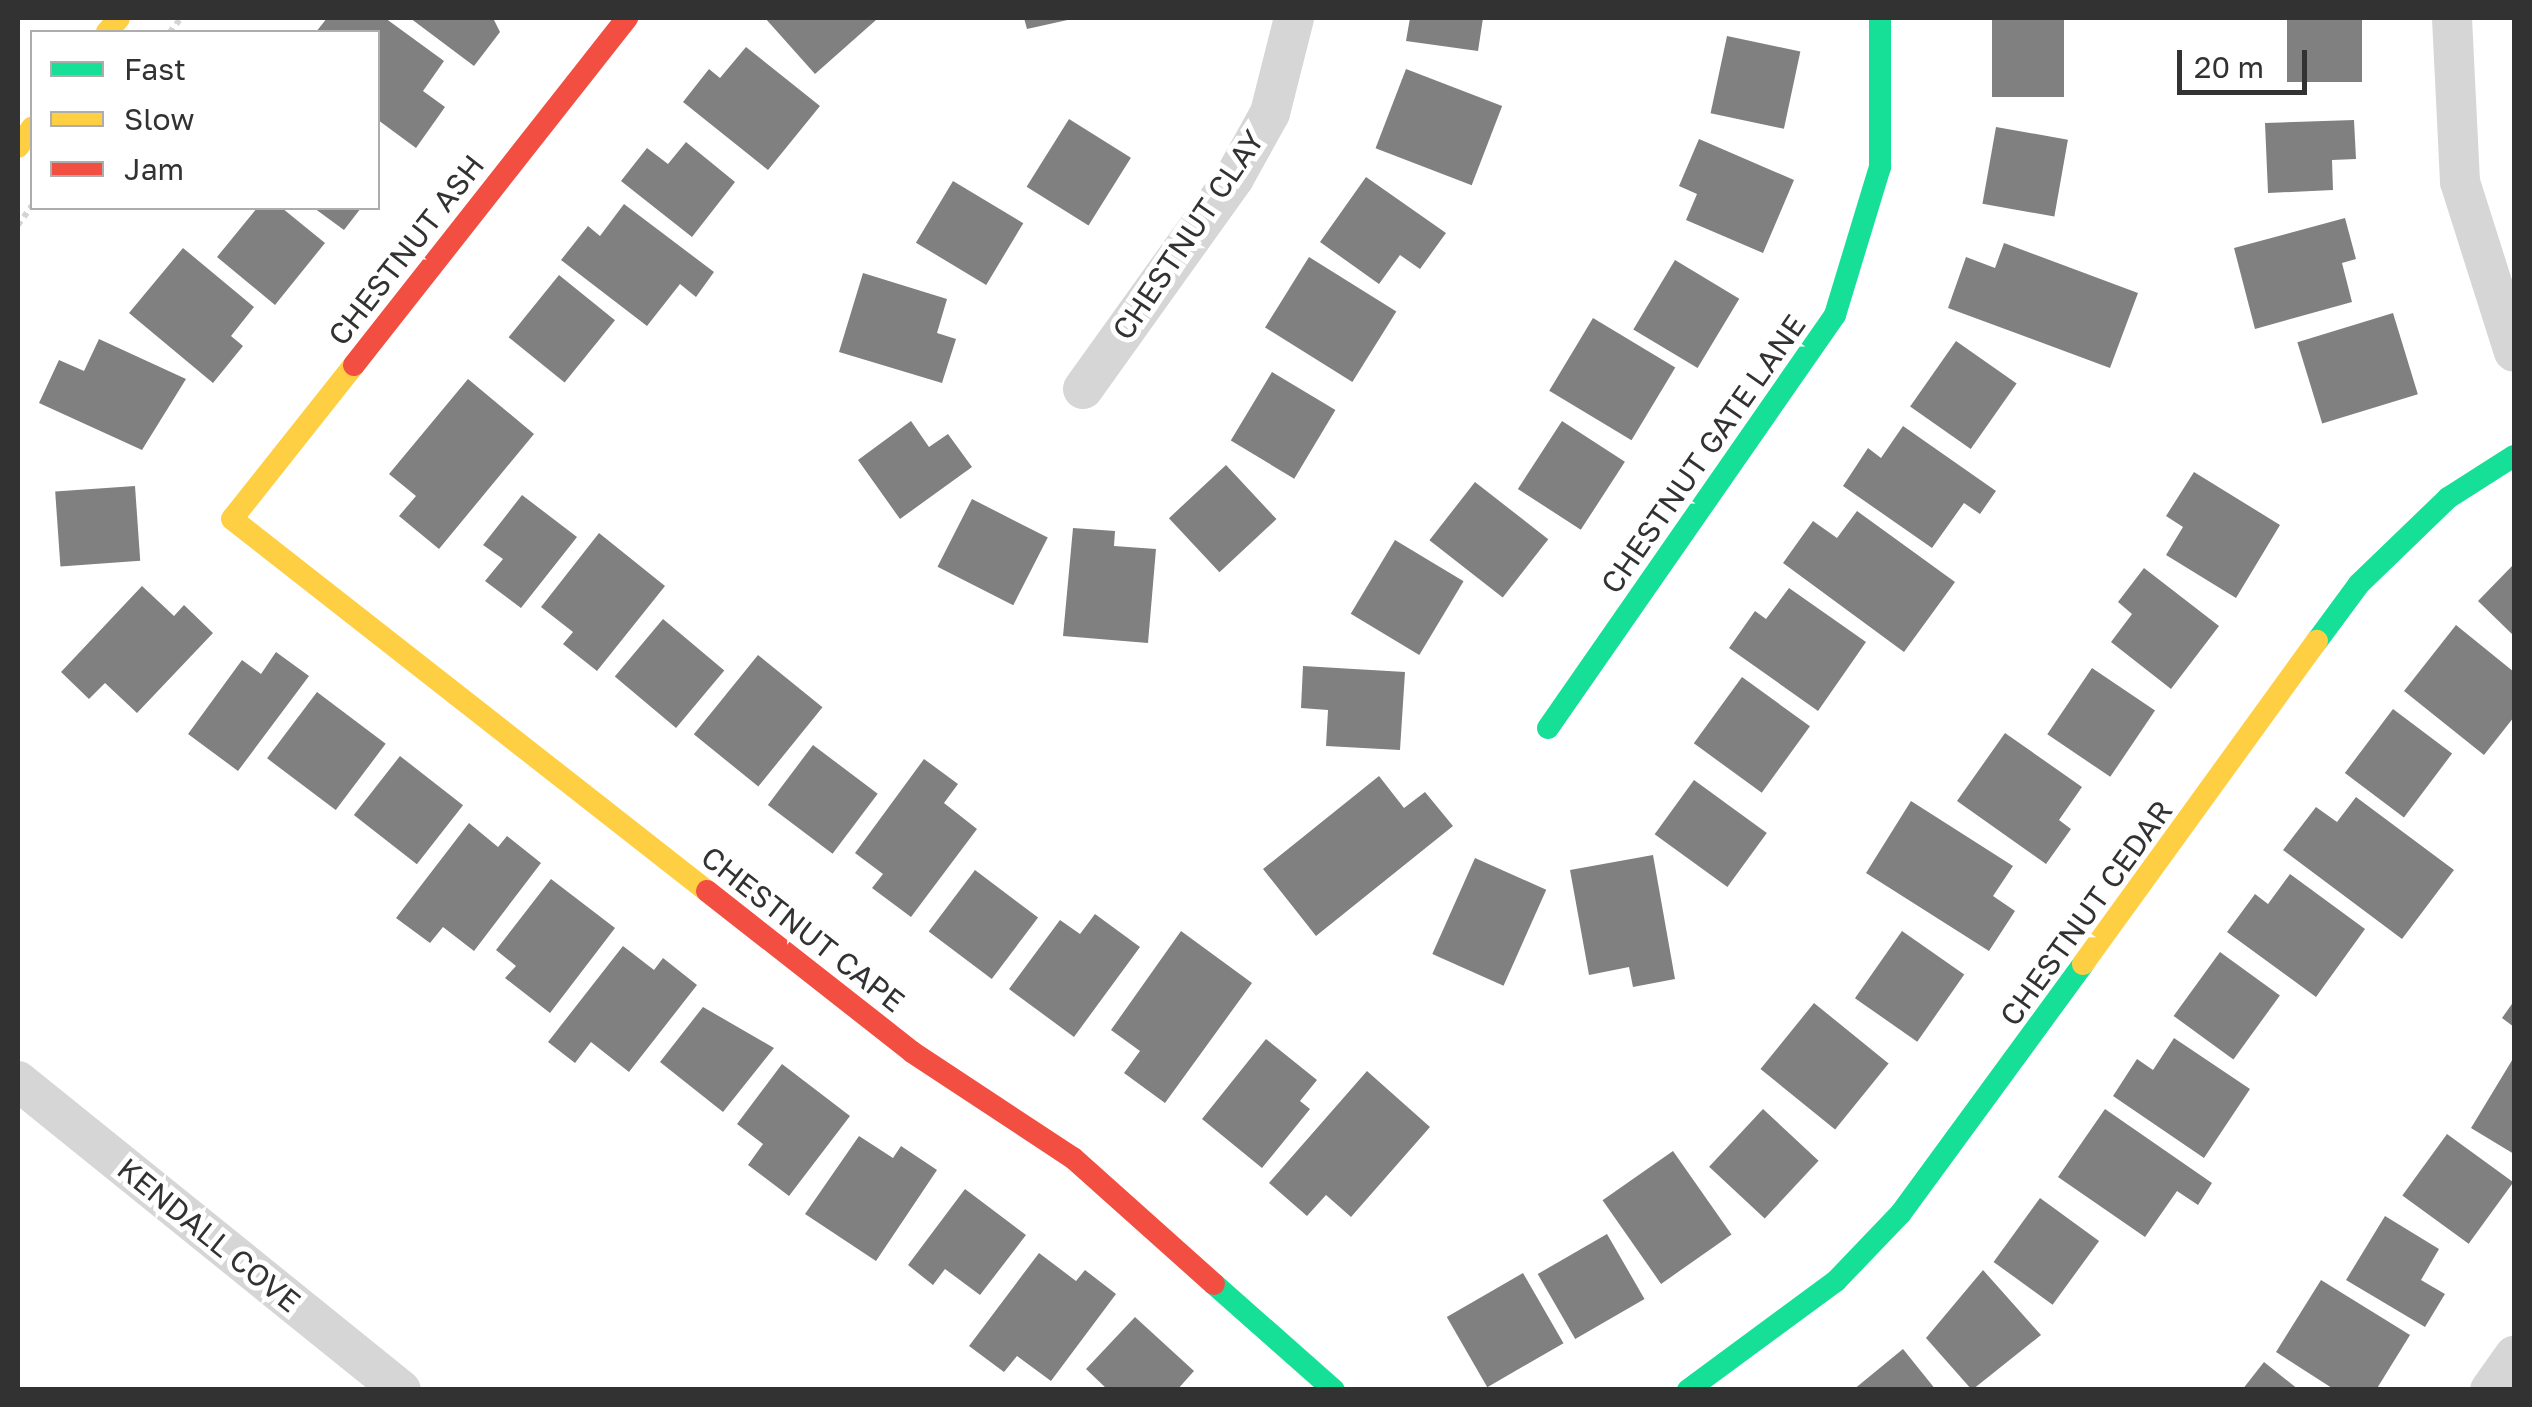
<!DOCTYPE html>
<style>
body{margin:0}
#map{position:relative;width:2532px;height:1407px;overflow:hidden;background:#fff;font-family:"Golos Text",sans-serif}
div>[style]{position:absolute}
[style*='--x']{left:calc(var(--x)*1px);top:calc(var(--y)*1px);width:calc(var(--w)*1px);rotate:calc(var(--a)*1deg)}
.building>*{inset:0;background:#808080;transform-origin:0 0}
.path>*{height:6px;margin-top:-3px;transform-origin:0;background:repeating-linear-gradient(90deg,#d4d4d4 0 5px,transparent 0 10px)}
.street>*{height:40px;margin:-20px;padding:0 20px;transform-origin:20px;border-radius:20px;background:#d6d6d6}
.fast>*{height:22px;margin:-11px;padding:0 11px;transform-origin:11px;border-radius:11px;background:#16e098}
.slow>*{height:22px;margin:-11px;padding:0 11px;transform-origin:11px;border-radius:11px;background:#ffcf43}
.jam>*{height:22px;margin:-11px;padding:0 11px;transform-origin:11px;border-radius:11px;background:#f24e42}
span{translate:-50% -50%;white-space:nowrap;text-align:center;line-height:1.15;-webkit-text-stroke:10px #fff;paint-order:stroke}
.street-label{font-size:30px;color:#323232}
.frame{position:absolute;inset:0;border:20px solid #323232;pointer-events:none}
.legend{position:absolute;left:30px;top:30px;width:350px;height:180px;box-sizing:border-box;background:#fff;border:2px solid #adadad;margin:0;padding:12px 18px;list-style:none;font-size:30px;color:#323232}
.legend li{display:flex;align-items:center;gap:20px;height:50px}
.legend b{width:50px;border:2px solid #adadad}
.scale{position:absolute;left:2177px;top:50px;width:130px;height:45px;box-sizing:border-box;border:5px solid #323232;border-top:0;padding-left:12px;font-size:30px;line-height:35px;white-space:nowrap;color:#323232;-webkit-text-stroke:8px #fff;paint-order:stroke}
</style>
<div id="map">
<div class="building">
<div style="clip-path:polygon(327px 18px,385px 18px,444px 61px,423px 91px,445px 107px,416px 148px,378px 120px,378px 32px,316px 32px)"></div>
<div style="clip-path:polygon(410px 18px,493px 18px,500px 32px,474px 66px)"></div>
<div style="clip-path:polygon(765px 18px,873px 18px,876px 20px,815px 74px)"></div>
<div style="clip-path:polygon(1024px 18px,1072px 18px,1072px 19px,1027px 29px)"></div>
<div style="clip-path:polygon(1410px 18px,1483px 18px,1478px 51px,1406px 41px)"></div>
<div style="left:1992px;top:18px;width:72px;height:79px"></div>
<div style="left:2287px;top:18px;width:75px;height:64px"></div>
<div style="left:1727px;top:36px;width:75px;height:79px;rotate:12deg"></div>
<div style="clip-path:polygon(746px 47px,820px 106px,768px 170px,683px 102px,709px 69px,720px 78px)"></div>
<div style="left:1406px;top:69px;width:103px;height:85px;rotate:21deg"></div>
<div style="left:1069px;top:119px;width:73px;height:80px;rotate:32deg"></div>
<div style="clip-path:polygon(2354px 120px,2356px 159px,2332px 160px,2333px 190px,2268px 193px,2265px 123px)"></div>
<div style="left:1996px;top:127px;width:73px;height:78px;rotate:10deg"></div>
<div style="clip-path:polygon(1699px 139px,1794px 180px,1763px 253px,1686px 220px,1697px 194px,1679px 186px)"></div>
<div style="clip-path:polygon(686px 142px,735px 182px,692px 237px,621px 181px,647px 148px,668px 164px)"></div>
<div style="clip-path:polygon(1366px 177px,1446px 233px,1420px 269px,1400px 255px,1379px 284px,1320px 242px)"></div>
<div style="left:953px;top:181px;width:82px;height:72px;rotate:31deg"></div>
<div style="clip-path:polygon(624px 204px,714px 272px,696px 297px,680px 284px,647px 326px,561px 260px,588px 226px,600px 236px)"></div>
<div style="clip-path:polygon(257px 208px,282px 208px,325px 243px,275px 305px,217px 257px)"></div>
<div style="clip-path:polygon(314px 208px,361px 208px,344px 230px)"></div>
<div style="clip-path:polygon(2345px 218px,2356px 259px,2342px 263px,2352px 302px,2255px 329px,2234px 248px)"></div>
<div style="clip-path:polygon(2004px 243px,2138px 293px,2110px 368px,1948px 308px,1966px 257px,1995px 268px)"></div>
<div style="clip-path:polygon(183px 248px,254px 307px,231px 336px,243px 346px,213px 383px,129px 313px)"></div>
<div style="left:1309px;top:257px;width:103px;height:83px;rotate:32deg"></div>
<div style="left:1675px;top:260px;width:75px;height:81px;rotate:31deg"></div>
<div style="clip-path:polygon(863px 273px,947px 299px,937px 333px,956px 339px,942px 383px,839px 352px)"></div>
<div style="left:559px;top:275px;width:72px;height:80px;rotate:39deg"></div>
<div style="left:2393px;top:313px;width:85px;height:100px;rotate:73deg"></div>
<div style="left:1593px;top:318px;width:96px;height:85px;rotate:31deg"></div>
<div style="clip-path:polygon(99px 339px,186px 379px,142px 450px,39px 403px,59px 360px,84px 371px)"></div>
<div style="left:1956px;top:341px;width:74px;height:80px;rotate:35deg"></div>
<div style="left:1272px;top:372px;width:74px;height:80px;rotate:31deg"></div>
<div style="clip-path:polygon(468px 379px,534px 434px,439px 549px,399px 516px,416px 496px,389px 474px)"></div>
<div style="clip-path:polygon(911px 421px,929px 447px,948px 434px,972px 467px,900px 519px,858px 460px)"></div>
<div style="left:1562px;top:421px;width:75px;height:81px;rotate:33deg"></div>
<div style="clip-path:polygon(1903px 426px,1996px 491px,1980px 514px,1964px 503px,1932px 548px,1843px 486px,1868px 448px,1881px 458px)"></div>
<div style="left:1226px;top:465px;width:74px;height:78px;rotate:47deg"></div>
<div style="clip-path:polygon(2194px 472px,2280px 525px,2236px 598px,2166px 555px,2183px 527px,2166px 516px)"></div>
<div style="left:1475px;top:482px;width:93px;height:74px;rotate:38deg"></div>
<div style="left:135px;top:486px;width:75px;height:80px;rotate:86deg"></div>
<div style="clip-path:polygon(522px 495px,577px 537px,521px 608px,485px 581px,503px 559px,483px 545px)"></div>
<div style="left:972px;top:499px;width:85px;height:76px;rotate:27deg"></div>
<div style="clip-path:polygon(1857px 511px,1955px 582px,1904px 652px,1783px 563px,1813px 521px,1837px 538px)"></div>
<div style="clip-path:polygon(1073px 528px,1115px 531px,1114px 546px,1156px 549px,1148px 643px,1063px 636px)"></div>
<div style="clip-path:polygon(599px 533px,665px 586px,597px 671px,563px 644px,573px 632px,541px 607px)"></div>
<div style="left:1395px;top:540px;width:80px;height:86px;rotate:31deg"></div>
<div style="clip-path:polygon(2514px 564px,2514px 636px,2478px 601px)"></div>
<div style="clip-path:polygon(2144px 568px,2219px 626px,2171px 689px,2111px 642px,2132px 614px,2118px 602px)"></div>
<div style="clip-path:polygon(142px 586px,174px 616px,184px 605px,213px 633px,137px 713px,105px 683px,89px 699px,61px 672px)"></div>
<div style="clip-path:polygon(1789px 588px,1866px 642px,1818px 711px,1729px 648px,1755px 611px,1766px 619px)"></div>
<div style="left:663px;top:619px;width:80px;height:75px;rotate:40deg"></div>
<div style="clip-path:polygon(2456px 625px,2514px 672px,2514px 717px,2484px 755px,2404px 691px)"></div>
<div style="clip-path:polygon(276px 652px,309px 676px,238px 771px,188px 734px,242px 660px,261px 674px)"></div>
<div style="left:758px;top:655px;width:83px;height:102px;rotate:39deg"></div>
<div style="clip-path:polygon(1303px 666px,1405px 672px,1400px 750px,1326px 746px,1328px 710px,1301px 708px)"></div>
<div style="left:2092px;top:668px;width:76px;height:80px;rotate:34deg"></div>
<div style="left:1742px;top:677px;width:84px;height:82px;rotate:36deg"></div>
<div style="left:317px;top:692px;width:86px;height:83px;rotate:37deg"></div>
<div style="left:2393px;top:709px;width:74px;height:80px;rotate:37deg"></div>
<div style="clip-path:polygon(2005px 733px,2082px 787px,2059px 820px,2071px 829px,2046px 864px,1957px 801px)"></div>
<div style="left:813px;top:745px;width:81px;height:75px;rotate:37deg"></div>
<div style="left:400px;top:756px;width:80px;height:75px;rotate:38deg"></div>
<div style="clip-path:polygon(924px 759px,958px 784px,944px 803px,977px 829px,911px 917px,872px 888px,883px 874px,855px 853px)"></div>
<div style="clip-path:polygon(1379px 776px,1404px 808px,1425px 792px,1453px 826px,1316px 936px,1263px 869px)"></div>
<div style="left:1694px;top:780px;width:90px;height:67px;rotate:36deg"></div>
<div style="clip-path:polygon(2356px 797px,2454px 870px,2402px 939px,2283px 850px,2316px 807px,2337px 822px)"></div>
<div style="clip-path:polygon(1911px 801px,2013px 866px,1993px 896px,2015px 911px,1989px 951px,1866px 873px)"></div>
<div style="clip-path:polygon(469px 823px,498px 847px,507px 836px,541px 863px,474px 951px,443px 927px,430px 943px,396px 918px)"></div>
<div style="clip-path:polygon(1653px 855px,1675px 979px,1633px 987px,1629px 967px,1589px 975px,1570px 870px)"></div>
<div style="left:1475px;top:858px;width:78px;height:105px;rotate:24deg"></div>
<div style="left:975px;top:870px;width:79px;height:77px;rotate:37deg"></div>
<div style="clip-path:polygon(2290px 874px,2365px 929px,2316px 997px,2227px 932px,2255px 894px,2268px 904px)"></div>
<div style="clip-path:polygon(551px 879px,615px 928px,550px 1013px,505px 978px,516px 966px,496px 950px)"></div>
<div style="clip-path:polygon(1095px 914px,1140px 947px,1074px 1037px,1009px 989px,1060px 920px,1080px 934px)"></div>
<div style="clip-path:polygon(1181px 931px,1252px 983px,1165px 1103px,1124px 1073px,1140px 1051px,1111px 1030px)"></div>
<div style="left:1902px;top:931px;width:76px;height:82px;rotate:35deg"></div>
<div style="clip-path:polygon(623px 946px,654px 970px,663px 958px,697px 985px,629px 1072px,591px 1042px,575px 1063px,548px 1042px)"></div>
<div style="left:2220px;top:952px;width:74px;height:79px;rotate:36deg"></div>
<div style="clip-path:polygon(2514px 1001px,2514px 1027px,2502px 1018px)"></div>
<div style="left:1814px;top:1003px;width:96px;height:85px;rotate:39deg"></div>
<div style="clip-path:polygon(703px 1007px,774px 1048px,723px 1112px,660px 1062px)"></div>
<div style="clip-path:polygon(2174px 1038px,2250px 1089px,2204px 1158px,2113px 1096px,2137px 1059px,2153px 1070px)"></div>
<div style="clip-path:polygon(1266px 1039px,1317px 1080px,1300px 1101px,1310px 1109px,1262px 1168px,1202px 1119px)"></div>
<div style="clip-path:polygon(2514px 1057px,2514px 1154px,2471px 1128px)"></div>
<div style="clip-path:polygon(782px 1064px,850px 1116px,789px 1196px,748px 1165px,763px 1144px,737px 1124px)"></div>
<div style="clip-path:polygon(1367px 1071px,1430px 1127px,1351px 1217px,1326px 1195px,1307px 1216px,1269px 1183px)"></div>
<div style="left:1763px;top:1109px;width:76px;height:79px;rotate:43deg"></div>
<div style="clip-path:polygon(2105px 1109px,2212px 1183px,2198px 1205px,2177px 1191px,2145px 1237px,2058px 1177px)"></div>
<div style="left:2447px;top:1134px;width:82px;height:76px;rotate:36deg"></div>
<div style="clip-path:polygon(859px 1136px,893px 1158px,901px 1146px,937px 1170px,876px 1261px,805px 1214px)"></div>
<div style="left:1673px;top:1151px;width:102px;height:86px;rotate:55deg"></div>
<div style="clip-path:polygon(965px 1189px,1026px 1235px,980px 1295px,945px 1269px,933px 1285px,908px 1265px)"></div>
<div style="left:2040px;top:1198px;width:73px;height:79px;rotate:36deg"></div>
<div style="clip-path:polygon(2385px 1216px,2439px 1249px,2421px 1280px,2445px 1294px,2425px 1327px,2346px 1280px)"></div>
<div style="left:1607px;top:1234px;width:75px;height:80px;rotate:60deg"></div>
<div style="clip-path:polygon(1039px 1253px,1076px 1281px,1085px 1270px,1116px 1294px,1051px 1381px,1017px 1356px,1004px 1372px,969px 1346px)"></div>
<div style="clip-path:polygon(1983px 1270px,2041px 1335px,1972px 1390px,1926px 1338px)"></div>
<div style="left:1523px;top:1273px;width:81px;height:88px;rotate:60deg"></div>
<div style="clip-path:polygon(2321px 1280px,2410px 1335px,2376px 1390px,2335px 1390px,2276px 1352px)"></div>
<div style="clip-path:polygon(1135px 1317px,1194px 1371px,1177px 1390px,1108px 1390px,1086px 1369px)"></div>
<div style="clip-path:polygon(1903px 1349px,1936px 1390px,1853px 1390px)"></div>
<div style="clip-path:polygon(2264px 1362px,2299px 1390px,2242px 1390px)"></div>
</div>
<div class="path">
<div style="--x:170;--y:32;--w:18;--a:-52"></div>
<div style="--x:18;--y:225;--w:24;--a:-54"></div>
</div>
<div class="street">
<div style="--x:2452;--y:18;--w:164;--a:87.2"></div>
<div style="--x:2460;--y:182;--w:178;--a:72.4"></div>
<div style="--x:1083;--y:389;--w:259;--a:-54.4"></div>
<div style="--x:1234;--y:178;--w:74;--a:-61"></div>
<div style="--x:1270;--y:113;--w:98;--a:-75.8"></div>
<div style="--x:18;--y:1081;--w:492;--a:38.9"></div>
<div style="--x:2490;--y:1390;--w:42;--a:-54.8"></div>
</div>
<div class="fast">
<div style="--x:2317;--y:641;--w:71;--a:-53.6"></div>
<div style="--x:2359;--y:584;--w:124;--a:-44"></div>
<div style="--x:2448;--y:498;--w:78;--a:-32.5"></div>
<div style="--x:1548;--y:728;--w:503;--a:-55.2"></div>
<div style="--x:1835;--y:315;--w:155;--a:-73.1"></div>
<div style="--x:1880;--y:167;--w:149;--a:-90"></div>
<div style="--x:1214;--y:1284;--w:160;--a:41.5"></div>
<div style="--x:1688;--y:1390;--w:184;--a:-36.4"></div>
<div style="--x:1836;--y:1281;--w:94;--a:-46.3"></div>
<div style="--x:1901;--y:1213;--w:308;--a:-53.8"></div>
</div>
<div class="slow">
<div style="--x:107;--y:32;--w:18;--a:-49"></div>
<div style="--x:18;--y:147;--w:24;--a:-54"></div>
<div style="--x:354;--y:365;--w:196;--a:128.4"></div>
<div style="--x:232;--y:519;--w:603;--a:38.07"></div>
<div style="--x:2083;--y:964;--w:399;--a:-54.1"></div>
</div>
<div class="jam">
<div style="--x:354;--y:365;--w:442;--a:-51.8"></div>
<div style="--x:707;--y:891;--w:261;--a:38.1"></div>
<div style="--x:912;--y:1052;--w:193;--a:33.4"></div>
<div style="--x:1073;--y:1158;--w:189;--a:41.8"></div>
</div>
<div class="street-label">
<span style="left:1188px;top:235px;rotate:-56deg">CHESTNUT CLAY</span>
<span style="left:406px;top:250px;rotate:-52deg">CHESTNUT ASH</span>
<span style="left:1703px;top:454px;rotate:-55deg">CHESTNUT GATE LANE</span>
<span style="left:2086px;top:913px;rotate:-54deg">CHESTNUT CEDAR</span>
<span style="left:803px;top:929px;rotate:38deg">CHESTNUT CAPE</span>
<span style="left:209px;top:1235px;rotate:39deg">KENDALL COVE</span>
</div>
<div class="frame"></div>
<ul class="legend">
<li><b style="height:12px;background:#16e098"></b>Fast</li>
<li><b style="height:12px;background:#ffcf43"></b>Slow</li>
<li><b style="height:12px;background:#f24e42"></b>Jam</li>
</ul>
<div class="scale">20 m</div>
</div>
